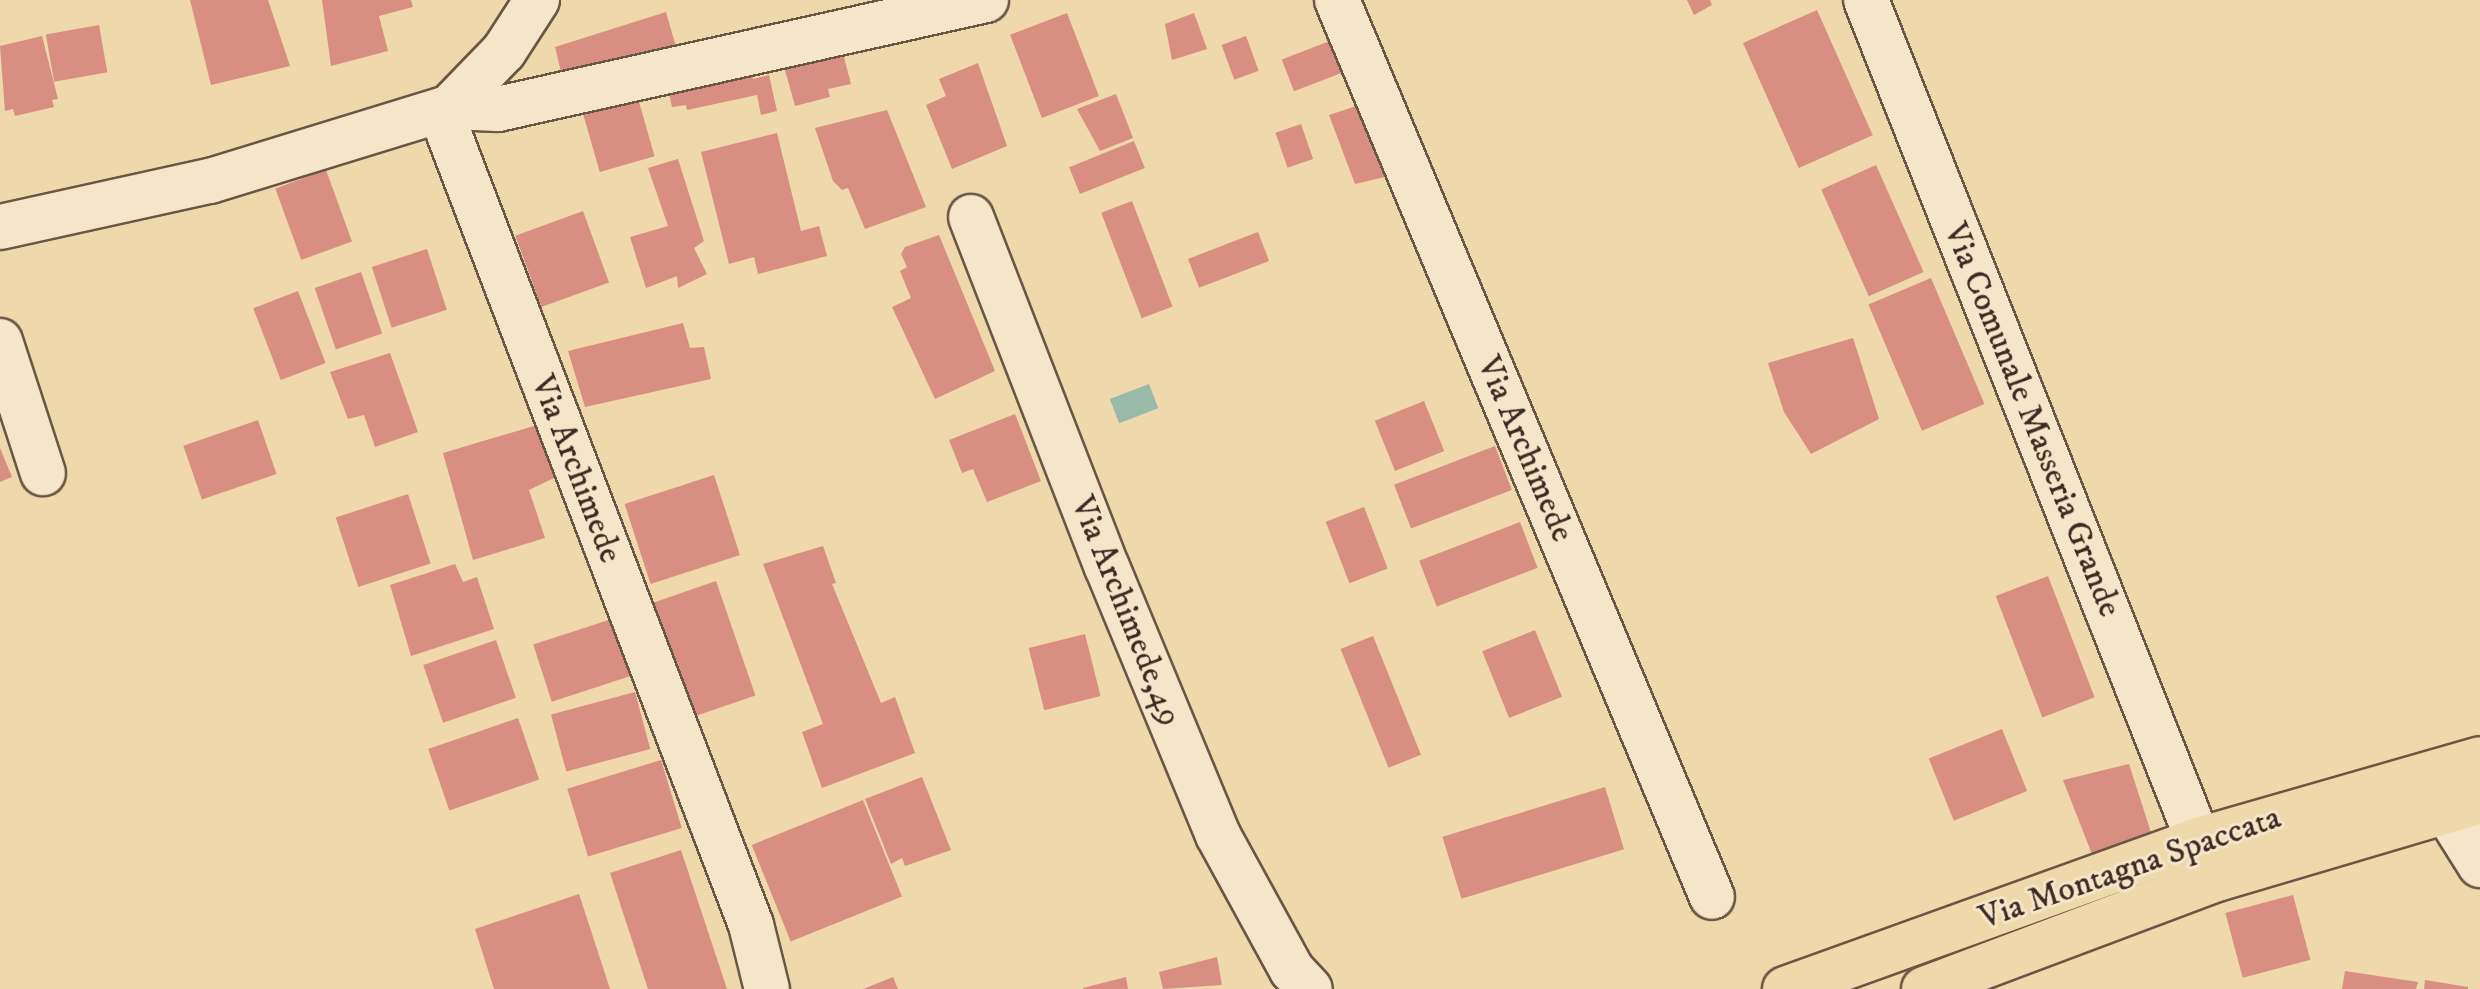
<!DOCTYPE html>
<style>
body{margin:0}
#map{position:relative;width:2480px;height:989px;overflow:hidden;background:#efd8ac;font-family:"IM FELL DW Pica",serif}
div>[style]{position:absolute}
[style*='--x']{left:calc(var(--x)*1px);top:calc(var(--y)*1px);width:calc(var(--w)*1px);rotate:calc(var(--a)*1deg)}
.water>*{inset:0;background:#9abaa9;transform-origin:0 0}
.building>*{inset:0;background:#d88e80;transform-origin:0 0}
.roads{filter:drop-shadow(2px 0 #6a5644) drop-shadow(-2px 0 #6a5644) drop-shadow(0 2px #6a5644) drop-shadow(0 -2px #6a5644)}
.minor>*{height:44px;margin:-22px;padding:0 22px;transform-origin:22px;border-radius:22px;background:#f5e6c9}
.major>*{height:44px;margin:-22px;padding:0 22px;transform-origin:22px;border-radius:22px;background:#efd8ac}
span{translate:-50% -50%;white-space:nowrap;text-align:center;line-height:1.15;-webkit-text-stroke:6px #f5e6c9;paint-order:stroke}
.street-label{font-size:34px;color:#3d2a22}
</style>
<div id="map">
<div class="water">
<div style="left:1149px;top:384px;width:26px;height:42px;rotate:69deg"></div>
</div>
<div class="building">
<div style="clip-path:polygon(190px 0,268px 0,290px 66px,211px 85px)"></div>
<div style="clip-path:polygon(322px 0,411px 0,413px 7px,379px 16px,388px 51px,331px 66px)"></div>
<div style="clip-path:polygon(1687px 0,1710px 0,1712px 5px,1694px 15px)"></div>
<div style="left:1817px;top:10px;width:137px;height:81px;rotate:66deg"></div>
<div style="clip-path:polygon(666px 12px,678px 54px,563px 80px,555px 47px)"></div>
<div style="left:1067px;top:13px;width:89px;height:61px;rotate:69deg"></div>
<div style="clip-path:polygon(1194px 13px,1207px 49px,1172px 60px,1165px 24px)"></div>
<div style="left:99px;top:25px;width:48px;height:54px;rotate:80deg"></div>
<div style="clip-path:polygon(42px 36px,58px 99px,52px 100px,54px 107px,15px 116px,13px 109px,5px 111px,0 46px)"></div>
<div style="left:1246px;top:36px;width:37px;height:26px;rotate:70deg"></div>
<div style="clip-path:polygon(839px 38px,851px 84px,828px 89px,830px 97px,795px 106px,780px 52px)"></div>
<div style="left:1335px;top:39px;width:34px;height:57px;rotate:69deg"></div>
<div style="clip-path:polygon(750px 61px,753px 79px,769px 75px,777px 111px,761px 115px,757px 95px,687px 110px,686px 105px,672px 107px,666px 79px)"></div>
<div style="clip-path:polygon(978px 63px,1007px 146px,952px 169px,926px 105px,946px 96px,939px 79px)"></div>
<div style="left:635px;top:88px;width:71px;height:57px;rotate:74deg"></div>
<div style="clip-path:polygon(1116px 94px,1133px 138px,1100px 151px,1077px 109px)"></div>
<div style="clip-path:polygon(1362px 104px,1393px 175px,1355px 184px,1329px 115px)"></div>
<div style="clip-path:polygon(887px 110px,926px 207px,865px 229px,848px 188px,842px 190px,833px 181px,815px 128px)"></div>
<div style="left:1301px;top:124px;width:37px;height:27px;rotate:71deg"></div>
<div style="clip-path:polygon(777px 133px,801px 231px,819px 226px,827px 256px,758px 274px,754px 257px,729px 264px,701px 152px)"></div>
<div style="left:1134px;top:141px;width:29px;height:70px;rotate:68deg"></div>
<div style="clip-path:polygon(678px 159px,704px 241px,694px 248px,707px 274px,678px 288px,677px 276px,646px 288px,630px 237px,668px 226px,648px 168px)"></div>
<div style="left:1876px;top:165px;width:117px;height:60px;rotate:66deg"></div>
<div style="left:326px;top:170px;width:76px;height:54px;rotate:70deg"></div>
<div style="left:1132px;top:201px;width:113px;height:33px;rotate:69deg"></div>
<div style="left:583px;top:211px;width:76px;height:72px;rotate:70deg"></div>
<div style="left:1258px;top:232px;width:31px;height:75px;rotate:69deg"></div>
<div style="clip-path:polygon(939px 235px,995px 371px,935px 399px,892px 307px,911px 298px,900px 271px,907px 267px,901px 254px,905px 247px)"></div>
<div style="left:427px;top:249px;width:64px;height:58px;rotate:72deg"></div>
<div style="left:361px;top:272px;width:65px;height:49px;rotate:71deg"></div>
<div style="left:1931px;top:278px;width:137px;height:68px;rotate:67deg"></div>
<div style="left:298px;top:291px;width:77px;height:48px;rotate:69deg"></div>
<div style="clip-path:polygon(683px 323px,690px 348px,704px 347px,711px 379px,585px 407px,568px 351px)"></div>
<div style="clip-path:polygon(1853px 338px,1879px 419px,1811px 454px,1784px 412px,1768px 363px)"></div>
<div style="clip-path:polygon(390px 353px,418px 432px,375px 447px,364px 415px,348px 419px,330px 372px)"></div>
<div style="left:1424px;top:401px;width:54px;height:53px;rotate:68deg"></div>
<div style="clip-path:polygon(1015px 414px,1041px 481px,987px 502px,973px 469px,962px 473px,949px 440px)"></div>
<div style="left:258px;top:420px;width:57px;height:79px;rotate:71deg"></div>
<div style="clip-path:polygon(537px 425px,556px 477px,529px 490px,545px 538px,473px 560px,443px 453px)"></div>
<div style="left:1495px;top:446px;width:47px;height:108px;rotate:69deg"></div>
<div style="clip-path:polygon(0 448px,12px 477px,0 482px)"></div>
<div style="left:714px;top:475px;width:84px;height:94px;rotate:72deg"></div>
<div style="left:408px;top:494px;width:73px;height:76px;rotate:72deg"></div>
<div style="left:1364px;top:507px;width:66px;height:41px;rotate:69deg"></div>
<div style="left:1520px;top:522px;width:49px;height:108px;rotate:69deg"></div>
<div style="clip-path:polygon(823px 546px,836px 583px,832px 584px,881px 703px,895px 697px,915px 753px,822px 788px,802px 732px,823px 724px,763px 564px)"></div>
<div style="clip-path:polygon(455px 564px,463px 582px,477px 577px,494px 629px,411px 656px,390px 585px)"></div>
<div style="left:2048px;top:576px;width:130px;height:56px;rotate:69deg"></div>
<div style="left:716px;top:581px;width:121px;height:68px;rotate:71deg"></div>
<div style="left:615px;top:618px;width:60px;height:86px;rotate:72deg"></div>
<div style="left:1535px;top:630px;width:72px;height:57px;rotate:68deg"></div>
<div style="left:1085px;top:634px;width:64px;height:58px;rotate:76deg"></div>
<div style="left:1373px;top:636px;width:128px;height:35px;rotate:68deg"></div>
<div style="left:496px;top:640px;width:61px;height:77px;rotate:71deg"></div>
<div style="left:635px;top:692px;width:59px;height:87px;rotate:75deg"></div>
<div style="left:518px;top:718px;width:65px;height:95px;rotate:71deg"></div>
<div style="left:2002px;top:729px;width:67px;height:79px;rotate:68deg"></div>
<div style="left:661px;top:760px;width:71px;height:98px;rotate:73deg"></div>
<div style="clip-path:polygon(2129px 764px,2155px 845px,2095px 862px,2063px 780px)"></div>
<div style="clip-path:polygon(922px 777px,951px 850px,905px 866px,902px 858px,891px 864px,865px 799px)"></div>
<div style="left:1605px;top:787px;width:65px;height:170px;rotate:73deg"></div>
<div style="left:863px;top:800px;width:104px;height:120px;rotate:68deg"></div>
<div style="clip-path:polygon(681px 850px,727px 989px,648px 989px,610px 873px)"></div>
<div style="clip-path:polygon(579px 894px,610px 989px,494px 989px,475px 929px)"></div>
<div style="left:2293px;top:895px;width:67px;height:70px;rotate:75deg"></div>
<div style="clip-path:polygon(1217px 957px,1222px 985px,1163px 989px,1159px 972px)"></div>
<div style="clip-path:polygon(2345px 971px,2418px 982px,2416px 989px,2342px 989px)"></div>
<div style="clip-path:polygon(893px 977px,898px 989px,863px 989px)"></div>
<div style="clip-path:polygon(1126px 977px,1128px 989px,1083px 989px,1083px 988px)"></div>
<div style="clip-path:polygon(2425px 980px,2468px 987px,2468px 989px,2424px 989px)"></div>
</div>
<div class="roads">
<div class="minor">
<div style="--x:537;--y:0;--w:61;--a:122.9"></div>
<div style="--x:504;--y:51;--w:78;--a:134"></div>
<div style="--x:450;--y:107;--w:27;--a:92"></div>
<div style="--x:449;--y:134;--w:847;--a:69.1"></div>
<div style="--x:751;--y:925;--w:66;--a:76"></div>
<div style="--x:1337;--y:0;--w:972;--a:67.31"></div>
<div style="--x:1866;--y:0;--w:903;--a:68.43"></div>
<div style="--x:971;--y:217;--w:375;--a:68.8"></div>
<div style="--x:1107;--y:567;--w:290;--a:67.5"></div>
<div style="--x:1218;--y:835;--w:154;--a:61.3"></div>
<div style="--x:1292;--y:970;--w:26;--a:47"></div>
<div style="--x:0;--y:227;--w:215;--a:-12.4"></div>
<div style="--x:210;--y:181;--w:251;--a:-17.1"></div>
<div style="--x:450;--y:107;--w:48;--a:2.4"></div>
<div style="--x:498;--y:109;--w:500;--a:-12.59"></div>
<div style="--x:0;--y:341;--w:139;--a:72"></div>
<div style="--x:2446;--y:811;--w:64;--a:57.8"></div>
</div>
<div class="major">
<div style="--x:1785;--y:989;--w:439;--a:-19.8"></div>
<div style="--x:2198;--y:840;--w:293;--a:-16"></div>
<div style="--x:1924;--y:989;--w:310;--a:-20.6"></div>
<div style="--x:2214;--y:880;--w:277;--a:-16.5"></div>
</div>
</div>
<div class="street-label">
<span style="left:2032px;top:420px;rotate:68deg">Via Comunale Masseria Grande</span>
<span style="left:1525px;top:449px;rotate:67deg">Via Archimede</span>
<span style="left:576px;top:469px;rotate:69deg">Via Archimede</span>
<span style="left:1126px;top:611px;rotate:68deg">Via Archimede,49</span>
<span style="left:2130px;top:868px;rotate:-19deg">Via Montagna Spaccata</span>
</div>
</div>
